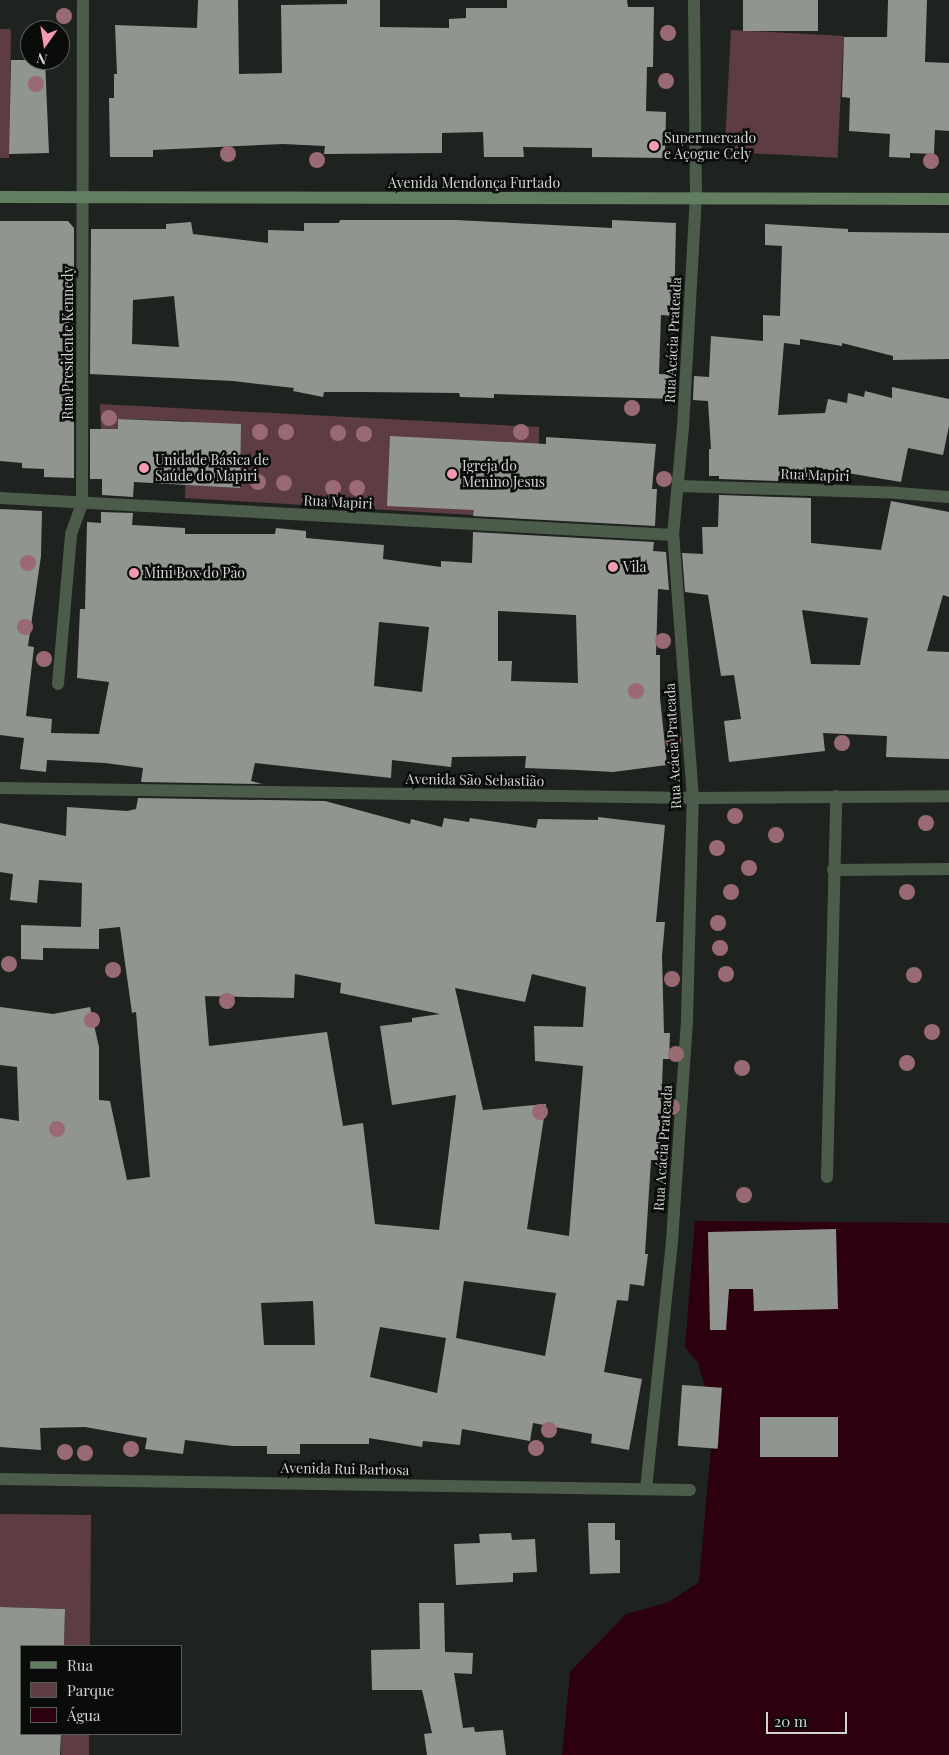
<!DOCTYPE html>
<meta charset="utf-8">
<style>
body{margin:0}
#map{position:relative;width:949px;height:1755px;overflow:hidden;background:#1f231f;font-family:"Playfair Display",serif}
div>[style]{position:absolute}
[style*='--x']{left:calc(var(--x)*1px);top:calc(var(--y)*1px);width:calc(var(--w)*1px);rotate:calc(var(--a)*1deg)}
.green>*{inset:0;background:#5e3c44;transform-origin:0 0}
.water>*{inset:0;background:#2d0010}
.building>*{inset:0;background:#919590;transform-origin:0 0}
.street>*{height:12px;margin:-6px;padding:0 6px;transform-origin:6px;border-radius:6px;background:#4c5c4a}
.secondary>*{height:12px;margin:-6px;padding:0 6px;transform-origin:6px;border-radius:6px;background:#637d60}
.trees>*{width:16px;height:16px;margin:-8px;border-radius:50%;background:#996974}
.dots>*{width:14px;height:14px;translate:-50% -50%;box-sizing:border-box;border:2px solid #0a0c0a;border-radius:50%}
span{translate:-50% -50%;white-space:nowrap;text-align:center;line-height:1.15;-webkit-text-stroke:5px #0a0c0a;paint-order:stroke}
.poi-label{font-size:14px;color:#d2d4d2}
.left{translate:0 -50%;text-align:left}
.street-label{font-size:14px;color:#d2d4d2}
.legend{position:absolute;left:20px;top:1645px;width:162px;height:90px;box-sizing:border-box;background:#0a0c0a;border:1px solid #5a5c5a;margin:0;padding:6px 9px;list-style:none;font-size:15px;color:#d2d4d2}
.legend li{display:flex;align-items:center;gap:10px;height:25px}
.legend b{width:25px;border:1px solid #5a5c5a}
.north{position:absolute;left:20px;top:20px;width:50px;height:50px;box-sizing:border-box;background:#0a0c0a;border:1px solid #5a5c5a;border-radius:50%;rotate:193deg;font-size:14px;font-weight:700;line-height:20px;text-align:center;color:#d2d4d2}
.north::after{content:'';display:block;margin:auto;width:18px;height:22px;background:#f29ab0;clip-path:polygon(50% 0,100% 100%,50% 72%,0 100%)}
.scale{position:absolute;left:766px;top:1712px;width:81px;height:22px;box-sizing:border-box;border:2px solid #d2d4d2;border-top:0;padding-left:6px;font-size:15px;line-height:18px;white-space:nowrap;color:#d2d4d2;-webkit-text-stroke:4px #0a0c0a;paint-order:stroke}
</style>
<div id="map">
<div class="green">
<div style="clip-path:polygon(0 29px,10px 29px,11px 32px,9px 158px,0 158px)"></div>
<div style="left:731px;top:30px;width:113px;height:122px;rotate:3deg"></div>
<div style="clip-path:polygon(100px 404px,539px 427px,538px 519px,185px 498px,187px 421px,119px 419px,118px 429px,101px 429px)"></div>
<div style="clip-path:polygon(0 1514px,91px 1515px,90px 1646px,64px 1646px,65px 1609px,0 1607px)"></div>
<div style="left:61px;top:1734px;width:28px;height:21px"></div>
</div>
<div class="water">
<div style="clip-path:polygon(695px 1221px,949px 1223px,949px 1755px,562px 1755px,570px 1672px,626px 1614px,669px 1602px,699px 1582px,711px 1447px,710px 1403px,698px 1363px,685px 1347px)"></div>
</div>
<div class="building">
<div style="clip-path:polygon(198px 0,238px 0,239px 74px,282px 73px,281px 5px,347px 4px,347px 0,380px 0,380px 27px,449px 28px,449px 19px,466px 18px,466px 8px,507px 8px,507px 0,627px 0,628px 7px,654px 7px,653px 67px,647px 67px,646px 111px,666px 112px,665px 158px,592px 157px,592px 148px,523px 147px,524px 157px,484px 157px,483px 132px,442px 133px,442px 153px,324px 154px,325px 146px,283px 144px,153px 150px,153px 157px,110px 157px,109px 98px,114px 98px,114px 74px,117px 74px,115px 25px,197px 28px)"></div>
<div style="left:743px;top:0;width:75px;height:31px"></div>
<div style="clip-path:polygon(888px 0,927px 0,925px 62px,949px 63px,949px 131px,935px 130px,934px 154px,910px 153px,910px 158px,889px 157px,890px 134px,849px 131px,850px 98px,842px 97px,844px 37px,887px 37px)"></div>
<div style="clip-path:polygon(11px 60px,45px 60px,49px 153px,9px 154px)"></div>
<div style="clip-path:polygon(evenodd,340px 220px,455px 220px,612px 228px,612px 220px,676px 223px,674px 316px,661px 315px,659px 374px,678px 375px,676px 399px,494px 394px,494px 398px,460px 397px,459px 393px,363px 392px,324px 392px,323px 397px,293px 391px,294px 388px,233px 381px,90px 374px,91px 229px,166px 229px,166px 224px,191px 222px,193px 234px,268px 243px,268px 230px,304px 231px,304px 223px,339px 223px,340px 220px,174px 296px,179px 347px,132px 344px,133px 300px,174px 296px)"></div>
<div style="clip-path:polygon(0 221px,68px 221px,74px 228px,74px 478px,44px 477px,44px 469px,22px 468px,22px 463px,0 461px)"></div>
<div style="clip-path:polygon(765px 224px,848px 229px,848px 232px,949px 233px,949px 359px,893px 360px,893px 356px,842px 343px,842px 346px,800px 339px,800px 345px,784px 343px,778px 415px,825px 413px,828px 399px,847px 403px,848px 393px,864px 397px,865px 391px,892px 398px,892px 387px,949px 399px,949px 426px,943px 455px,908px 448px,901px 482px,812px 467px,812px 482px,719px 479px,719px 476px,709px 476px,709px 449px,711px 449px,708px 401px,693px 400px,694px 376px,709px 377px,711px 336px,763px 341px,763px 315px,780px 316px,782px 246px,765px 245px)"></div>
<div style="clip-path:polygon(118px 419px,241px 424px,240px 488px,134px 482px,133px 497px,102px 495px,102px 479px,90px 479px,90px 429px,118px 429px)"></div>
<div style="clip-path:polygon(390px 436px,546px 444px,546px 437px,656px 444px,652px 489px,657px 489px,655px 526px,473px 516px,474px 510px,387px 506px)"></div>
<div style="clip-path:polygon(evenodd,719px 495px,811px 498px,811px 543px,881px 550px,891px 501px,949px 512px,949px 597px,943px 595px,927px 651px,949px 652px,949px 759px,886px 757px,887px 736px,823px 733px,825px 751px,729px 762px,724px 721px,741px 719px,734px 675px,721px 676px,708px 595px,685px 592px,682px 553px,703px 554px,702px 527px,718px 527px,719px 495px,802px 610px,868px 618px,860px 665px,811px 664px,802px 610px)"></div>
<div style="clip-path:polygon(evenodd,0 509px,42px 511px,41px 556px,28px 646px,34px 647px,26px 716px,52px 719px,51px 733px,99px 734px,109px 682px,77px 678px,80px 609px,85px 609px,87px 522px,101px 523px,101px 512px,133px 513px,132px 525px,185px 528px,185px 534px,275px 534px,276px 528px,306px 531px,306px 538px,384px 545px,383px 559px,441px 567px,441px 561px,472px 563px,473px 532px,654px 542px,653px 551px,666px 552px,669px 590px,658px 589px,656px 655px,660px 655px,660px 698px,667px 765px,613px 772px,577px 770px,525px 768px,526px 756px,452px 757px,451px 767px,392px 760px,391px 778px,255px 763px,251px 781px,262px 784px,141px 782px,143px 768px,105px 763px,47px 760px,46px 772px,20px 769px,24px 738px,0 735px,0 509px,498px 611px,576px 615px,578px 683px,511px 681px,512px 661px,498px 661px,498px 611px,0 509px,379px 622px,429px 627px,422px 692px,374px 686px,379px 622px)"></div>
<div style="clip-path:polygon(evenodd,138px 798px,325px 801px,410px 824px,411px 819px,442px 827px,444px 818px,469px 822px,470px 818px,536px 828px,538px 819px,598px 820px,598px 817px,665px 825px,656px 922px,665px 922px,662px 956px,664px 1033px,670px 1033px,669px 1059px,663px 1059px,659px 1160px,651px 1160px,645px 1254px,648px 1254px,644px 1286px,630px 1284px,628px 1301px,617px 1300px,604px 1372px,642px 1379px,629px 1450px,591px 1443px,592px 1434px,533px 1423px,530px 1441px,462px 1429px,460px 1445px,423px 1441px,422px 1447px,369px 1438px,369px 1444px,300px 1444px,300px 1454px,267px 1454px,267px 1446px,232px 1446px,185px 1440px,183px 1454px,145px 1449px,147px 1438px,85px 1427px,40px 1428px,41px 1450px,0 1447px,0 1118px,19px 1121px,17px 1067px,0 1065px,0 1007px,53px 1014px,90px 1007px,99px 1047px,99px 1100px,110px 1101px,127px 1180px,150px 1177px,136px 1012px,132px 1013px,120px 927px,99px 929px,99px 949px,43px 948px,43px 960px,21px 959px,21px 925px,81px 927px,82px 883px,39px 880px,37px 903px,10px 900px,13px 874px,0 872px,0 823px,66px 836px,67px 807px,127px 811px,136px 809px,138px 798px,295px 974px,341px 983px,340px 993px,440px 1014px,412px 1018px,412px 1022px,380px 1026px,392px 1105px,456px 1095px,439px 1230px,375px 1224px,363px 1123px,343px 1126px,327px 1032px,209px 1046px,205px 996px,294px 998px,295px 974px,138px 798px,532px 974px,586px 987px,583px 1027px,534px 1026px,535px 1061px,583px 1066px,569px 1236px,527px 1229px,546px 1104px,483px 1110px,455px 988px,525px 1002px,532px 974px,138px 798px,464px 1281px,556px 1293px,545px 1356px,456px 1338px,464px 1281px,138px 798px,313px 1301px,315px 1345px,264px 1345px,261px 1303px,313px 1301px,138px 798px,380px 1327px,446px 1338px,437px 1393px,370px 1377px,380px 1327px)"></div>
<div style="clip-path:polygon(836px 1229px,838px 1309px,754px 1311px,753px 1289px,729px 1289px,726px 1330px,710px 1330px,708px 1232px)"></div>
<div style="left:682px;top:1385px;width:40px;height:61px;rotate:4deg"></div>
<div style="left:760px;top:1417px;width:78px;height:40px"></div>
<div style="clip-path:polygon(588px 1523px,615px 1523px,615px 1540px,620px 1540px,620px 1573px,590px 1574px)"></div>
<div style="clip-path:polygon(511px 1533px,512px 1540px,535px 1539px,537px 1572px,513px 1573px,513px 1582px,456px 1585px,454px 1544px,480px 1543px,479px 1534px)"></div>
<div style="clip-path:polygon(419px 1603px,444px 1603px,445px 1652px,473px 1653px,472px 1674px,454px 1673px,463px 1728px,474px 1727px,475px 1732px,503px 1730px,506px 1755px,427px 1755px,424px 1734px,432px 1733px,422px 1690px,372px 1690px,371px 1650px,420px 1649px)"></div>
<div style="clip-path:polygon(0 1607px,65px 1609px,64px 1646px,21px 1646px,21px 1734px,61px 1734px,60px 1755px,0 1755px)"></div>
</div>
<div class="street">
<div style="--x:679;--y:486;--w:218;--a:1.8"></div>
<div style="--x:897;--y:493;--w:52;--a:4.4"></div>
<div style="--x:0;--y:498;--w:674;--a:3.15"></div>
<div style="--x:58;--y:684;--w:151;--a:-85"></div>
<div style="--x:71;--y:534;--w:33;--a:-70"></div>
<div style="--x:82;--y:503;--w:503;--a:-89.89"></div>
<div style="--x:0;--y:788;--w:693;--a:0.83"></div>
<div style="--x:693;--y:798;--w:256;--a:-0.4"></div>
<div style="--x:833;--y:870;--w:116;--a:-0.5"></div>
<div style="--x:827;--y:1177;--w:381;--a:-88.6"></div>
<div style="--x:0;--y:1479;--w:690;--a:0.91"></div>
<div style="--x:646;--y:1489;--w:249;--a:-84"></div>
<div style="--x:672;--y:1241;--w:222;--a:-86.1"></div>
<div style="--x:687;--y:1020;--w:222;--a:-88.5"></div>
<div style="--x:693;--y:798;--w:264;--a:-94.3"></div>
<div style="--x:673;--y:535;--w:108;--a:-84.7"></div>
<div style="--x:683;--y:427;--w:230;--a:-86.8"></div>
<div style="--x:696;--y:197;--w:197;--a:-90.6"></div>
</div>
<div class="secondary">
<div style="--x:0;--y:197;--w:949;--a:0.12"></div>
</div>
<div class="trees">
<div style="left:64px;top:16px"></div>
<div style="left:668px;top:33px"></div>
<div style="left:666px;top:81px"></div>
<div style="left:36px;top:84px"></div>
<div style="left:228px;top:154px"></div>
<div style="left:317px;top:160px"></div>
<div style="left:931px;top:161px"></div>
<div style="left:632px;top:408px"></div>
<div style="left:109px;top:418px"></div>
<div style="left:260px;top:432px"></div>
<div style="left:286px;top:432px"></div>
<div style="left:521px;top:432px"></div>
<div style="left:338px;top:433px"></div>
<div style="left:364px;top:434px"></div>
<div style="left:664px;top:479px"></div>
<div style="left:258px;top:482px"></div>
<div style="left:284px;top:483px"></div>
<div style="left:333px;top:488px"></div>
<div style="left:357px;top:488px"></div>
<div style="left:28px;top:563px"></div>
<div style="left:25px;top:627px"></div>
<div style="left:663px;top:641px"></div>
<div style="left:44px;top:659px"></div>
<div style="left:636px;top:691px"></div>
<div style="left:673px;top:740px"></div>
<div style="left:842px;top:743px"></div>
<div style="left:735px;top:816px"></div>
<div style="left:926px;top:823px"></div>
<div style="left:776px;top:835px"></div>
<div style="left:717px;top:848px"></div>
<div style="left:749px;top:868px"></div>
<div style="left:731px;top:892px"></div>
<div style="left:907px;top:892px"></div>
<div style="left:718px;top:923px"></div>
<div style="left:720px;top:948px"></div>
<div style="left:9px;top:964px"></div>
<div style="left:113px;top:970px"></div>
<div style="left:726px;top:974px"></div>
<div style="left:914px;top:975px"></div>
<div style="left:672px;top:979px"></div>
<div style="left:227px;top:1001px"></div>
<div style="left:92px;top:1020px"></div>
<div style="left:932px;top:1032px"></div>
<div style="left:676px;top:1054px"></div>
<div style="left:907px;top:1063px"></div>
<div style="left:742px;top:1068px"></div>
<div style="left:672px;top:1107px"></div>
<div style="left:540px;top:1112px"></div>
<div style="left:57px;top:1129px"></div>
<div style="left:744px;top:1195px"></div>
<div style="left:549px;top:1430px"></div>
<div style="left:536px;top:1448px"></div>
<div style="left:131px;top:1449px"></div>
<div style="left:65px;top:1452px"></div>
<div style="left:85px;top:1453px"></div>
</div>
<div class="dots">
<div style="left:654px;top:146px;background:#f29ab0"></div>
<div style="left:144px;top:468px;background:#f29ab0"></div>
<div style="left:452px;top:474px;background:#f29ab0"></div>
<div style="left:613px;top:567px;background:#f29ab0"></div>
<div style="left:134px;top:573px;background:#f29ab0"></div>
</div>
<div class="poi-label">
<span class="left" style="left:664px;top:146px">Supermercado<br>e Açogue Cely</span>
<span class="left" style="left:155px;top:468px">Unidade Básica de<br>Saúde do Mapiri</span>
<span class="left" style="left:462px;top:474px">Igreja do<br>Menino Jesus</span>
<span class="left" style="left:623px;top:567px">Vila</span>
<span class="left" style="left:144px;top:573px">Mini Box do Pão</span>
</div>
<div class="street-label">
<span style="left:474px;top:183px">Avenida Mendonça Furtado</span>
<span style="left:673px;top:340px;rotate:-87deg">Rua Acácia Prateada</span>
<span style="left:68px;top:343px;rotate:-90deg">Rua Presidente Kennedy</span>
<span style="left:815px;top:475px;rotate:2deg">Rua Mapiri</span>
<span style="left:338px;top:502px;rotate:3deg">Rua Mapiri</span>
<span style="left:673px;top:746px;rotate:-93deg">Rua Acácia Prateada</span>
<span style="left:475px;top:780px;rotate:1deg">Avenida São Sebastião</span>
<span style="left:663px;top:1148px;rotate:-86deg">Rua Acácia Prateada</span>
<span style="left:345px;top:1469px;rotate:1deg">Avenida Rui Barbosa</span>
</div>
<ul class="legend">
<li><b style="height:6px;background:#637d60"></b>Rua</li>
<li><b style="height:14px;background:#5e3c44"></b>Parque</li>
<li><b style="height:14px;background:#2d0010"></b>Água</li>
</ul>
<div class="north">N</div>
<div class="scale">20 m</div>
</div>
